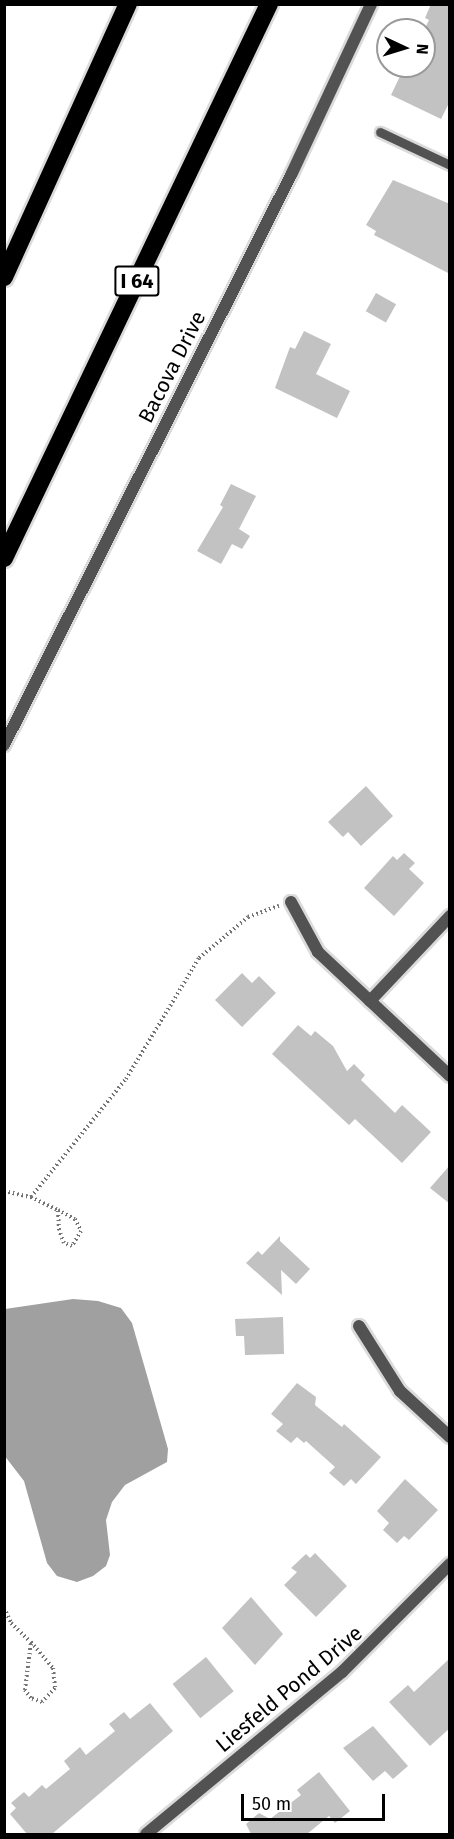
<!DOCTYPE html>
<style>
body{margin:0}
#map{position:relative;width:454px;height:1839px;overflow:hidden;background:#fff;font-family:"Fira Sans",sans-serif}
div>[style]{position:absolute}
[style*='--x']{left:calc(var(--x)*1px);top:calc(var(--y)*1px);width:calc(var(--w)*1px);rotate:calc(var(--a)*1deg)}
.water>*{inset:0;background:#a0a0a0}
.building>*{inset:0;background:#c2c2c2;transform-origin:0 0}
.path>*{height:4px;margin-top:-2px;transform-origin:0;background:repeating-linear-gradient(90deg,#747474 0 1.5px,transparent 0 4.5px)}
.roads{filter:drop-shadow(2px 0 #dbdbdb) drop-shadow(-2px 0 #dbdbdb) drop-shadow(0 2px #dbdbdb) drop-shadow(0 -2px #dbdbdb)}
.lane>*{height:9px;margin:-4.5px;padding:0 4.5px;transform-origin:4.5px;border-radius:4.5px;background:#525252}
.street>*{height:12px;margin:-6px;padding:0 6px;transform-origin:6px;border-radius:6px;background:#525252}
.highway>*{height:18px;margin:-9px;padding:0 9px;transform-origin:9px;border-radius:9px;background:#000}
span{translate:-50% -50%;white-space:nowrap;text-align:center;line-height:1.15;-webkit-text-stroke:4.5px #fff;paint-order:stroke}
.shield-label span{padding:2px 4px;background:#fff;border:2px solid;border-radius:4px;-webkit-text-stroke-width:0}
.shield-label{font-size:20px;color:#000;font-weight:700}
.street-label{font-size:21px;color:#000}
.frame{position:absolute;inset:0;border:6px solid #000;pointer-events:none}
.north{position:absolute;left:376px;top:18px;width:60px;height:60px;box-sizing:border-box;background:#fff;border:2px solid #999;border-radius:50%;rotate:94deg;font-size:16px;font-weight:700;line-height:24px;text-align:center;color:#000}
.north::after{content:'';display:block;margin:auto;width:21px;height:27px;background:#000;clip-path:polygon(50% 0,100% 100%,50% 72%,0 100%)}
.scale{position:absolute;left:241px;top:1794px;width:144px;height:27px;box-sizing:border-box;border:3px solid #000;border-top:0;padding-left:8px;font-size:18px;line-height:21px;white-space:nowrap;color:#000;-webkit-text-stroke:4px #fff;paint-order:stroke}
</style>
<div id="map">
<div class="water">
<div style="clip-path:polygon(73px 1299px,98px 1301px,121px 1308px,132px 1323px,168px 1449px,167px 1462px,125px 1485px,112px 1502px,106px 1520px,110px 1555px,106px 1566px,93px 1576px,77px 1582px,57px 1576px,47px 1563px,24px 1481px,4px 1455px,5px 1309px)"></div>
</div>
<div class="building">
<div style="clip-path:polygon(431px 4px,450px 4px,450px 101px,441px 119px,391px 95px,402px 72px,405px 74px,409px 66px,424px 66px,424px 30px,429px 20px,425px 18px)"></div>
<div style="clip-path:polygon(393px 180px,450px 204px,450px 274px,374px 235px,376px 231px,366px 225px)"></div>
<div style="left:376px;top:293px;width:23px;height:21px;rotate:29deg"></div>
<div style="clip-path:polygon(304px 331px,331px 344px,316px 374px,350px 391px,337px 418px,275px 388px,290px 347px,295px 349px)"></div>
<div style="clip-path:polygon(231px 484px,256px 496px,239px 529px,250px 536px,242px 549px,232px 544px,221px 564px,197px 551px,223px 507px,220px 505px)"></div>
<div style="clip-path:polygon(366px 786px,393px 816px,361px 846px,348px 832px,343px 837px,328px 822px)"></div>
<div style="clip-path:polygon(404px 853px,415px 863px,409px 869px,424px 883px,394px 916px,364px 888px,393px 856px,397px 860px)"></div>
<div style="clip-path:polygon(242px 973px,252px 983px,259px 976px,276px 993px,242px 1027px,215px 1000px)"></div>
<div style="clip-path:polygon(298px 1025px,311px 1036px,315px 1031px,333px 1046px,347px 1071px,354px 1064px,365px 1075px,361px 1080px,395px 1113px,402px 1105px,431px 1132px,402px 1163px,355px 1119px,349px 1125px,272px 1054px)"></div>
<div style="clip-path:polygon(450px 1165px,450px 1204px,430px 1188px)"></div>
<div style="clip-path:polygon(280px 1236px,280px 1241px,310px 1269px,296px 1284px,281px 1270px,282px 1295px,246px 1263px,258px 1251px,262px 1255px)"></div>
<div style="clip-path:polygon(283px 1317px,284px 1354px,245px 1355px,244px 1336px,236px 1336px,235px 1319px)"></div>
<div style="clip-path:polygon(297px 1383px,316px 1397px,315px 1405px,342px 1427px,344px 1424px,381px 1457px,356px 1484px,351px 1479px,344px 1486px,329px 1473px,335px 1467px,306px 1441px,304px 1443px,297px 1437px,291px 1443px,276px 1431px,283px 1424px,271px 1414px)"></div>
<div style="clip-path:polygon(405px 1479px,438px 1510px,409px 1540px,404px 1536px,397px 1543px,383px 1530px,389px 1523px,377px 1511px)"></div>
<div style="clip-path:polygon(315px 1553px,347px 1586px,316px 1617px,284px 1585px,297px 1572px,291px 1568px,306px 1554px,310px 1558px)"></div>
<div style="clip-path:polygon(251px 1597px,283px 1634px,255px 1665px,222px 1628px)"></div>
<div style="left:206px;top:1657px;width:44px;height:43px;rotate:51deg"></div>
<div style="clip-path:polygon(450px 1658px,450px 1728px,430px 1746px,389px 1702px,408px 1685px,414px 1692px)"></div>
<div style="clip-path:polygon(150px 1703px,173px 1731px,52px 1834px,27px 1834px,10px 1814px,16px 1808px,11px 1803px,24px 1792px,29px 1797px,42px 1785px,46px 1789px,70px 1769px,64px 1761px,80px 1747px,86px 1755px,115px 1731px,109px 1724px,124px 1712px,130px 1719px)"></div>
<div style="clip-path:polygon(373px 1726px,408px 1766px,393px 1779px,385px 1771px,373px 1781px,343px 1748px)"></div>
<div style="clip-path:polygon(319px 1772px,350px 1811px,335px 1823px,329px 1816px,307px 1834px,251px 1834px,246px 1824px,259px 1813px,270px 1819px,301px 1795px,297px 1790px)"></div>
</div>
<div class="path">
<div style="--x:4;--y:1191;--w:28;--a:13"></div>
<div style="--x:31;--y:1197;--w:151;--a:-51.2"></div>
<div style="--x:126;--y:1079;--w:141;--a:-58.9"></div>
<div style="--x:199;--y:958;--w:64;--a:-39.9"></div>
<div style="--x:248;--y:917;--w:33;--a:-20"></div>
<div style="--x:31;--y:1197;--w:30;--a:26"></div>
<div style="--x:58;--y:1210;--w:19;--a:28"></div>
<div style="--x:75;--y:1219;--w:13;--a:63"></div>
<div style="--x:81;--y:1231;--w:17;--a:121"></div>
<div style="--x:72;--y:1246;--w:9;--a:-159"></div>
<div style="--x:64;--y:1243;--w:14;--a:-111"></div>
<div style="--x:59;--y:1230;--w:20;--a:-93"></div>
<div style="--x:4;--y:1608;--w:17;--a:65"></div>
<div style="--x:11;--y:1623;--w:28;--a:44"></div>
<div style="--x:31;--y:1642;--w:34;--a:50"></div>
<div style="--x:53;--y:1668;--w:20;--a:84"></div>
<div style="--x:55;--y:1688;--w:19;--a:133"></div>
<div style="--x:42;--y:1702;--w:12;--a:-160"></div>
<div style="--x:31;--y:1698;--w:10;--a:-127"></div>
<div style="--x:25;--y:1690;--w:48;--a:-82.9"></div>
</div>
<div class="roads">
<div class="lane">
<div style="--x:380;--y:132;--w:77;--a:25.2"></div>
</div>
<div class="street">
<div style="--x:4;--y:745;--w:640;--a:-63.27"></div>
<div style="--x:292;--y:173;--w:187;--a:-64.9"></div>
<div style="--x:291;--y:902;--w:57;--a:61.6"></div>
<div style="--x:318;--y:952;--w:181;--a:43.2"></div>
<div style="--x:370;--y:1001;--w:117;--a:-46.7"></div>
<div style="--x:359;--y:1326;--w:77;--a:57.8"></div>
<div style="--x:400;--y:1391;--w:68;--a:42.6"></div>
<div style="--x:146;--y:1834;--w:254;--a:-39.6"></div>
<div style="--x:342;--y:1672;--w:153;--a:-45"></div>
</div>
<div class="highway">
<div style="--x:4;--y:277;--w:300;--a:-65.6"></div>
<div style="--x:4;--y:558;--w:614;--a:-64.44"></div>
</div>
</div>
<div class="shield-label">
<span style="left:137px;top:281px">I 64</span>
</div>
<div class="street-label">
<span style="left:172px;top:367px;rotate:-63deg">Bacova Drive</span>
<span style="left:289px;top:1689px;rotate:-40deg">Liesfeld Pond Drive</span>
</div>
<div class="frame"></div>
<div class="north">N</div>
<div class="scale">50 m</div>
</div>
